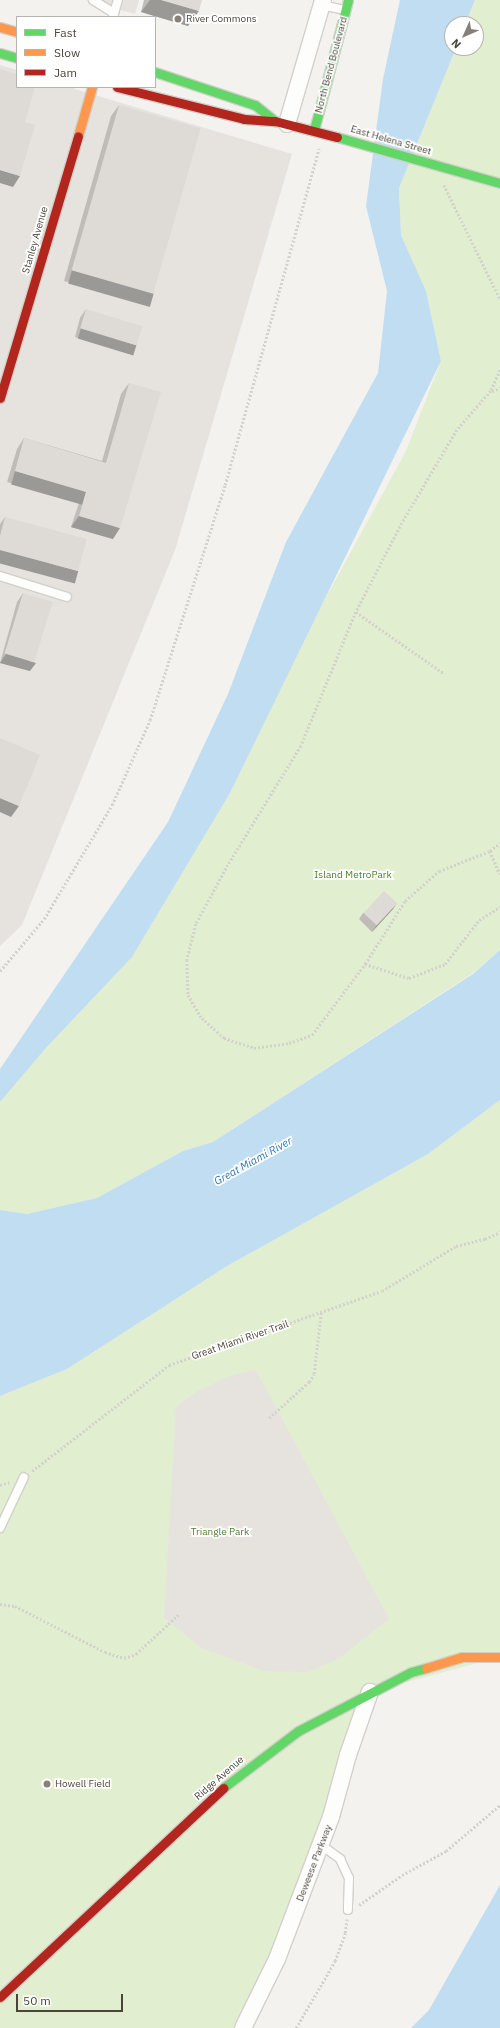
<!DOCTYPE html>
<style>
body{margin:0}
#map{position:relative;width:500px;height:2028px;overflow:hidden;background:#f4f2ee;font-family:"IBM Plex Sans",sans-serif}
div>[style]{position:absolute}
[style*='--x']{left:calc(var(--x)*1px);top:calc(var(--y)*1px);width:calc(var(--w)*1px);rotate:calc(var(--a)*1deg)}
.industrial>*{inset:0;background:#e6e2de}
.green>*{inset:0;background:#e1eecf}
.parking>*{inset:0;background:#e6e3df}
.water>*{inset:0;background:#c0ddf1}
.path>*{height:2.5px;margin-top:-1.25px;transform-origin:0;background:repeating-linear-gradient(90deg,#d3d2cc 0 2px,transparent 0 4px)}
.roads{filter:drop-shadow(1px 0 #d2d0cb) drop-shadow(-1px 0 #d2d0cb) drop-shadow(0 1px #d2d0cb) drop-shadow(0 -1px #d2d0cb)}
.lane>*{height:8px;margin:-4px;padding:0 4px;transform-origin:4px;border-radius:4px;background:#fdfdfc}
.street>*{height:16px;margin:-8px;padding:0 8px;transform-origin:8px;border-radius:8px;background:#fdfdfc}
.fast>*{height:9px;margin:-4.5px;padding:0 4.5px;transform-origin:4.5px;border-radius:4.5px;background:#63d668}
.slow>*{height:9px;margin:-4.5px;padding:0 4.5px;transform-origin:4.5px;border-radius:4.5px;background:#ff974d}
.jam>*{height:9px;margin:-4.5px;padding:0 4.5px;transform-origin:4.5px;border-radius:4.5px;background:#b3261e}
.wall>*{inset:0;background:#bfbcb8}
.shaded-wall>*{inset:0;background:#9b9996;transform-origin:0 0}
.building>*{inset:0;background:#dedbd6;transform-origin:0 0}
.dots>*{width:11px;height:11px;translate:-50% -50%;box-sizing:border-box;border:2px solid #fff;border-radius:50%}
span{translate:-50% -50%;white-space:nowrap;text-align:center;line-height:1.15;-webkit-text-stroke:3.5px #fff;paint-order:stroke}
.poi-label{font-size:10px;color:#4b4439}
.left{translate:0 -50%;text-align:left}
.street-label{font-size:10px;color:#4b4439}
.park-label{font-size:10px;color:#4a7f2a}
.water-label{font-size:11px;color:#2e7ab2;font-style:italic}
.legend{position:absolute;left:16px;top:16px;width:140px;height:72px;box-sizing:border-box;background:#fff;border:1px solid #b7b4b0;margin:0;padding:5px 7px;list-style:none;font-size:12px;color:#4b4439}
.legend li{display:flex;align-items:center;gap:8px;height:20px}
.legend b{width:20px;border:1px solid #b7b4b0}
.north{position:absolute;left:444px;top:16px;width:40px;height:40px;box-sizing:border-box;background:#fff;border:1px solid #b7b4b0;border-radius:50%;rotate:225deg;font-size:11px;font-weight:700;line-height:16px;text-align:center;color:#4b4439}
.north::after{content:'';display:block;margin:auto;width:14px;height:18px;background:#868178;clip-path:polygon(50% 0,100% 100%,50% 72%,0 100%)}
.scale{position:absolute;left:16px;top:1994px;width:107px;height:18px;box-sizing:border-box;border:2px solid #4b4439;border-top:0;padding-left:5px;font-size:12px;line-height:14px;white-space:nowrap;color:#4b4439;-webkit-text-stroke:3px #fff;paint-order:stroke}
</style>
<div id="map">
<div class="industrial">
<div style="clip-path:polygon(0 67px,17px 87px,68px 87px,292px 154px,175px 550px,22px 925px,0 946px)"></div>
</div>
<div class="green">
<div style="clip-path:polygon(475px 0,500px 0,500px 950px,473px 973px,213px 1142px,183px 1151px,97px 1198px,27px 1214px,0 1210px,0 1102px,45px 1049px,132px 957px,230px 793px,312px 623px,406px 451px,441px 361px,426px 291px,401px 235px,399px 188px,456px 48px,476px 48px,476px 24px,465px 24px)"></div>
<div style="clip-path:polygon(500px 1100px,500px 1657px,370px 1692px,243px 2028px,0 2028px,0 1396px,67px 1369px,227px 1266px,428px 1154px)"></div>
</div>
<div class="parking">
<div style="clip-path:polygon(85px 0,139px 0,135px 14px)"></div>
<div style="clip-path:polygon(0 65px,17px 70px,17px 87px,75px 87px,46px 191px,20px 184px,35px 134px,21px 129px,0 85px)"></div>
<div style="clip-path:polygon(256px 1370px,389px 1619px,338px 1659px,308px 1672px,264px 1671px,202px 1648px,164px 1618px,176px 1407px,196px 1392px,229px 1376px)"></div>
</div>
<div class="water">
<div style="clip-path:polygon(400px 0,475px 0,465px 24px,452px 24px,452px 48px,456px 48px,399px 188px,401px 235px,426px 291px,441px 361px,230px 793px,132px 957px,45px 1049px,0 1102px,0 1069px,168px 822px,228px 694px,286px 542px,378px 373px,387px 291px,366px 206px,383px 79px)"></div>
<div style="clip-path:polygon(500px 950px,500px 1100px,428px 1154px,227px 1266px,67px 1369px,0 1396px,0 1210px,27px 1214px,97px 1198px,183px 1151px,213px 1142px,473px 974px)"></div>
<div style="clip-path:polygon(500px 1885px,500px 2028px,411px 2028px,429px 2010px)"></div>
</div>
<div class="path">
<div style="--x:444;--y:185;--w:127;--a:63.8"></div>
<div style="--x:500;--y:370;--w:23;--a:113"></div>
<div style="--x:491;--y:391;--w:52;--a:131.1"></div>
<div style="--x:457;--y:430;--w:108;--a:120.6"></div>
<div style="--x:402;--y:523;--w:100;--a:117.3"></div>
<div style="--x:356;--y:612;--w:145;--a:112.3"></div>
<div style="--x:301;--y:746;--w:140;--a:121.5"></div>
<div style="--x:228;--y:865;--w:67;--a:118.5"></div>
<div style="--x:196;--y:924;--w:37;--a:104"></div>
<div style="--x:187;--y:960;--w:35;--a:88"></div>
<div style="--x:188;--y:995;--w:27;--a:59"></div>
<div style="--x:202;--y:1018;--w:30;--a:42"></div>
<div style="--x:224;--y:1038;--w:32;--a:18"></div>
<div style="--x:254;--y:1048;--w:35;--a:-8"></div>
<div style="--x:289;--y:1043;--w:24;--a:-19"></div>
<div style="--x:312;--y:1035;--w:89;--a:-53.3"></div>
<div style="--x:365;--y:964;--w:75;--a:-57.6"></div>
<div style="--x:405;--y:901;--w:45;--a:-41.4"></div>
<div style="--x:439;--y:871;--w:55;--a:-21.4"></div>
<div style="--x:490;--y:851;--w:13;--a:-39"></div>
<div style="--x:492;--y:391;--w:9;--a:-21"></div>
<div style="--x:356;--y:612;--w:108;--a:34.9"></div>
<div style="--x:490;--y:851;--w:25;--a:67"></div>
<div style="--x:365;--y:964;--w:46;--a:17.7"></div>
<div style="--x:409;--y:978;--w:39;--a:-21"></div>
<div style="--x:445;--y:964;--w:56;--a:-52.3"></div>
<div style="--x:479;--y:920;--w:25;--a:-32"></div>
<div style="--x:0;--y:971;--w:68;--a:-49.8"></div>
<div style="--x:44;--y:919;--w:133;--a:-59.2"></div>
<div style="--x:112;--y:805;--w:93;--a:-65.9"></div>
<div style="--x:150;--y:720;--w:247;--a:-72.3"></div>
<div style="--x:225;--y:485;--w:349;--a:-74.4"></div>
<div style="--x:269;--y:1418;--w:54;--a:-42"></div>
<div style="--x:309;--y:1382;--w:9;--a:-58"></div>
<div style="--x:314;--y:1374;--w:61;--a:-83.5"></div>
<div style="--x:32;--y:1471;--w:173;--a:-37.7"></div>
<div style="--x:169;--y:1365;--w:225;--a:-19.2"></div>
<div style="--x:382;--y:1291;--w:87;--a:-31.3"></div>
<div style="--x:456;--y:1246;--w:30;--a:-14"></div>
<div style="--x:485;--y:1239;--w:17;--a:-25"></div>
<div style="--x:0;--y:1485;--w:10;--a:-17"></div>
<div style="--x:0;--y:1604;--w:15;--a:8"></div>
<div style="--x:15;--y:1606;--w:101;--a:27.1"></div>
<div style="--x:105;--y:1652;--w:20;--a:18"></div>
<div style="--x:124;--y:1658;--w:13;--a:-18"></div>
<div style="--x:136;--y:1654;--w:59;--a:-42.9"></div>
<div style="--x:359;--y:1905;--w:52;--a:-34.9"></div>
<div style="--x:402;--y:1875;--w:50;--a:-28.6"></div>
<div style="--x:446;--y:1851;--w:71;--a:-40.4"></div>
<div style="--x:296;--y:2028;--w:78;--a:-59.8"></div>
<div style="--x:335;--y:1961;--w:30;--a:-70"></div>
<div style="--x:345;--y:1933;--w:14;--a:-82"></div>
</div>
<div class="roads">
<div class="lane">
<div style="--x:93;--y:0;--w:25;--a:32"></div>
<div style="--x:321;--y:5;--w:25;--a:12"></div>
<div style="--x:113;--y:17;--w:18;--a:-74"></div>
<div style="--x:0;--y:576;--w:70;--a:17.4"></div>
<div style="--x:0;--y:1528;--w:56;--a:-64.8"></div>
<div style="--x:321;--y:1845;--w:24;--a:36"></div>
<div style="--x:340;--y:1859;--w:21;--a:65"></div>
<div style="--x:349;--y:1878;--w:32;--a:92"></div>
</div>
<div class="street">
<div style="--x:287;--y:124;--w:129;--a:-73.8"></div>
<div style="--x:243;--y:2028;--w:77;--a:-63.8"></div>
<div style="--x:277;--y:1959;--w:152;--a:-69.2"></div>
<div style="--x:331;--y:1817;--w:64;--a:-74.7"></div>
<div style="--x:348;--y:1755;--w:67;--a:-70.8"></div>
</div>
<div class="fast">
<div style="--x:0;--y:53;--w:18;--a:16"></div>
<div style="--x:155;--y:72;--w:105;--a:18.3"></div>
<div style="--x:255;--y:105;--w:26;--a:39"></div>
<div style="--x:314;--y:130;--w:134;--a:-75.3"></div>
<div style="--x:337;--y:137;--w:169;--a:15.8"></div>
<div style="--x:223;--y:1788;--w:94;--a:-37.2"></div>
<div style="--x:298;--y:1731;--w:127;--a:-27.6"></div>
<div style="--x:411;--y:1672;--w:16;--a:-15"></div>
</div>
<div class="slow">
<div style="--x:0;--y:27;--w:18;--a:16"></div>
<div style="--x:78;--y:136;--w:51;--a:-74.1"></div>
<div style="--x:426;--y:1668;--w:38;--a:-17"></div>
<div style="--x:462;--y:1657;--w:38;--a:0"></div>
</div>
<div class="jam">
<div style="--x:117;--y:87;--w:131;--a:14.1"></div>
<div style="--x:244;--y:119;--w:31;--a:4"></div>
<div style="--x:275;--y:121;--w:64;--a:14.5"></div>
<div style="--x:0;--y:398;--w:273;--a:-73.4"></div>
<div style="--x:0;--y:1997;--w:306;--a:-43.1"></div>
</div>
</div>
<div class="wall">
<div style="clip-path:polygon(144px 0,202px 0,188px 26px,141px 12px)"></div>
<div style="clip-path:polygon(119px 105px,146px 304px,64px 281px,111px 116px)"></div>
<div style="clip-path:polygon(86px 309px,130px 354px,75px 337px,80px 318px)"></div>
<div style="clip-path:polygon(129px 383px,113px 539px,71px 527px,79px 503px,7px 482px,17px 449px,24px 438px,102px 461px,121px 394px)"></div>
<div style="clip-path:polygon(5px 517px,71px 582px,0 563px,0 524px)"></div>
<div style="clip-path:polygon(23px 593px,30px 671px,0 663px,17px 602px)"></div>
<div style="clip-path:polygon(393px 909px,372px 932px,359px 919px,363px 913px)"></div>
</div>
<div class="shaded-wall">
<div style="clip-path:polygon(150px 0,161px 0,199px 11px,188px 26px,141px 12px)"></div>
<div style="clip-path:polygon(0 170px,20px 176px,13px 187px,0 183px)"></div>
<div style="left:72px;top:270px;width:85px;height:14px;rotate:16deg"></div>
<div style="left:81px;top:328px;width:58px;height:11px;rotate:17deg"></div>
<div style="left:15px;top:471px;width:74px;height:14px;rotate:16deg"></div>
<div style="clip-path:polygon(79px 516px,120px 528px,113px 539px,71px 527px)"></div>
<div style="left:0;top:550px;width:81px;height:13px;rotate:15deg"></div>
<div style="clip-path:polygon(6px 654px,36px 663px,30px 671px,0 663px)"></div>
<div style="clip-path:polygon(0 798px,19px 806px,11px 817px,0 812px)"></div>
<div style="clip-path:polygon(397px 903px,393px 909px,372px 932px,376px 926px)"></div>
</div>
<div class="building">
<div style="clip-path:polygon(161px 0,202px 0,199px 11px)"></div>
<div style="clip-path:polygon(0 69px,17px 74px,17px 87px,35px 87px,25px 122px,35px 125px,20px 176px,0 170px)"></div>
<div style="left:119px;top:105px;width:85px;height:172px;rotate:16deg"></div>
<div style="left:86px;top:309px;width:59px;height:20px;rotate:17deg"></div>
<div style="clip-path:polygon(129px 383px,161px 392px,120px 528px,79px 516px,86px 492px,15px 471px,24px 438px,106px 463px)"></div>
<div style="clip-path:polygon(5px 517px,87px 539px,78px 571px,0 550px,0 536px)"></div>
<div style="left:23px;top:593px;width:31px;height:63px;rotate:17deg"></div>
<div style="clip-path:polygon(0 738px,40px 755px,19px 806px,0 798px)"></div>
<div style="left:384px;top:891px;width:18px;height:30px;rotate:43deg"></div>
</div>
<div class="dots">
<div style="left:178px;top:19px;background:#868178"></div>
<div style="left:47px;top:1784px;background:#868178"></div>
</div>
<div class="poi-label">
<span class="left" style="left:186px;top:19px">River Commons</span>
<span class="left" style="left:55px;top:1784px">Howell Field</span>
</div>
<div class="street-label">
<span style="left:331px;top:65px;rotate:-75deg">North Bend Boulevard</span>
<span style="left:391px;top:140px;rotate:16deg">East Helena Street</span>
<span style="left:35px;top:240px;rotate:-74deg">Stanley Avenue</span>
<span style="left:240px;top:1340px;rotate:-19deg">Great Miami River Trail</span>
<span style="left:219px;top:1778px;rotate:-41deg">Ridge Avenue</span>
<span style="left:314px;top:1863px;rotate:-69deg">Deweese Parkway</span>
</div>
<div class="park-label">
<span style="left:353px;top:875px">Island MetroPark</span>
<span style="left:220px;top:1532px">Triangle Park</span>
</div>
<div class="water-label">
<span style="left:253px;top:1161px;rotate:-29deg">Great Miami River</span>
</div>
<ul class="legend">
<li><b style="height:5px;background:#63d668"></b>Fast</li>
<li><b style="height:5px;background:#ff974d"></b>Slow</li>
<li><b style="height:5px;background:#b3261e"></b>Jam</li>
</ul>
<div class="north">N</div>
<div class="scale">50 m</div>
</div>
